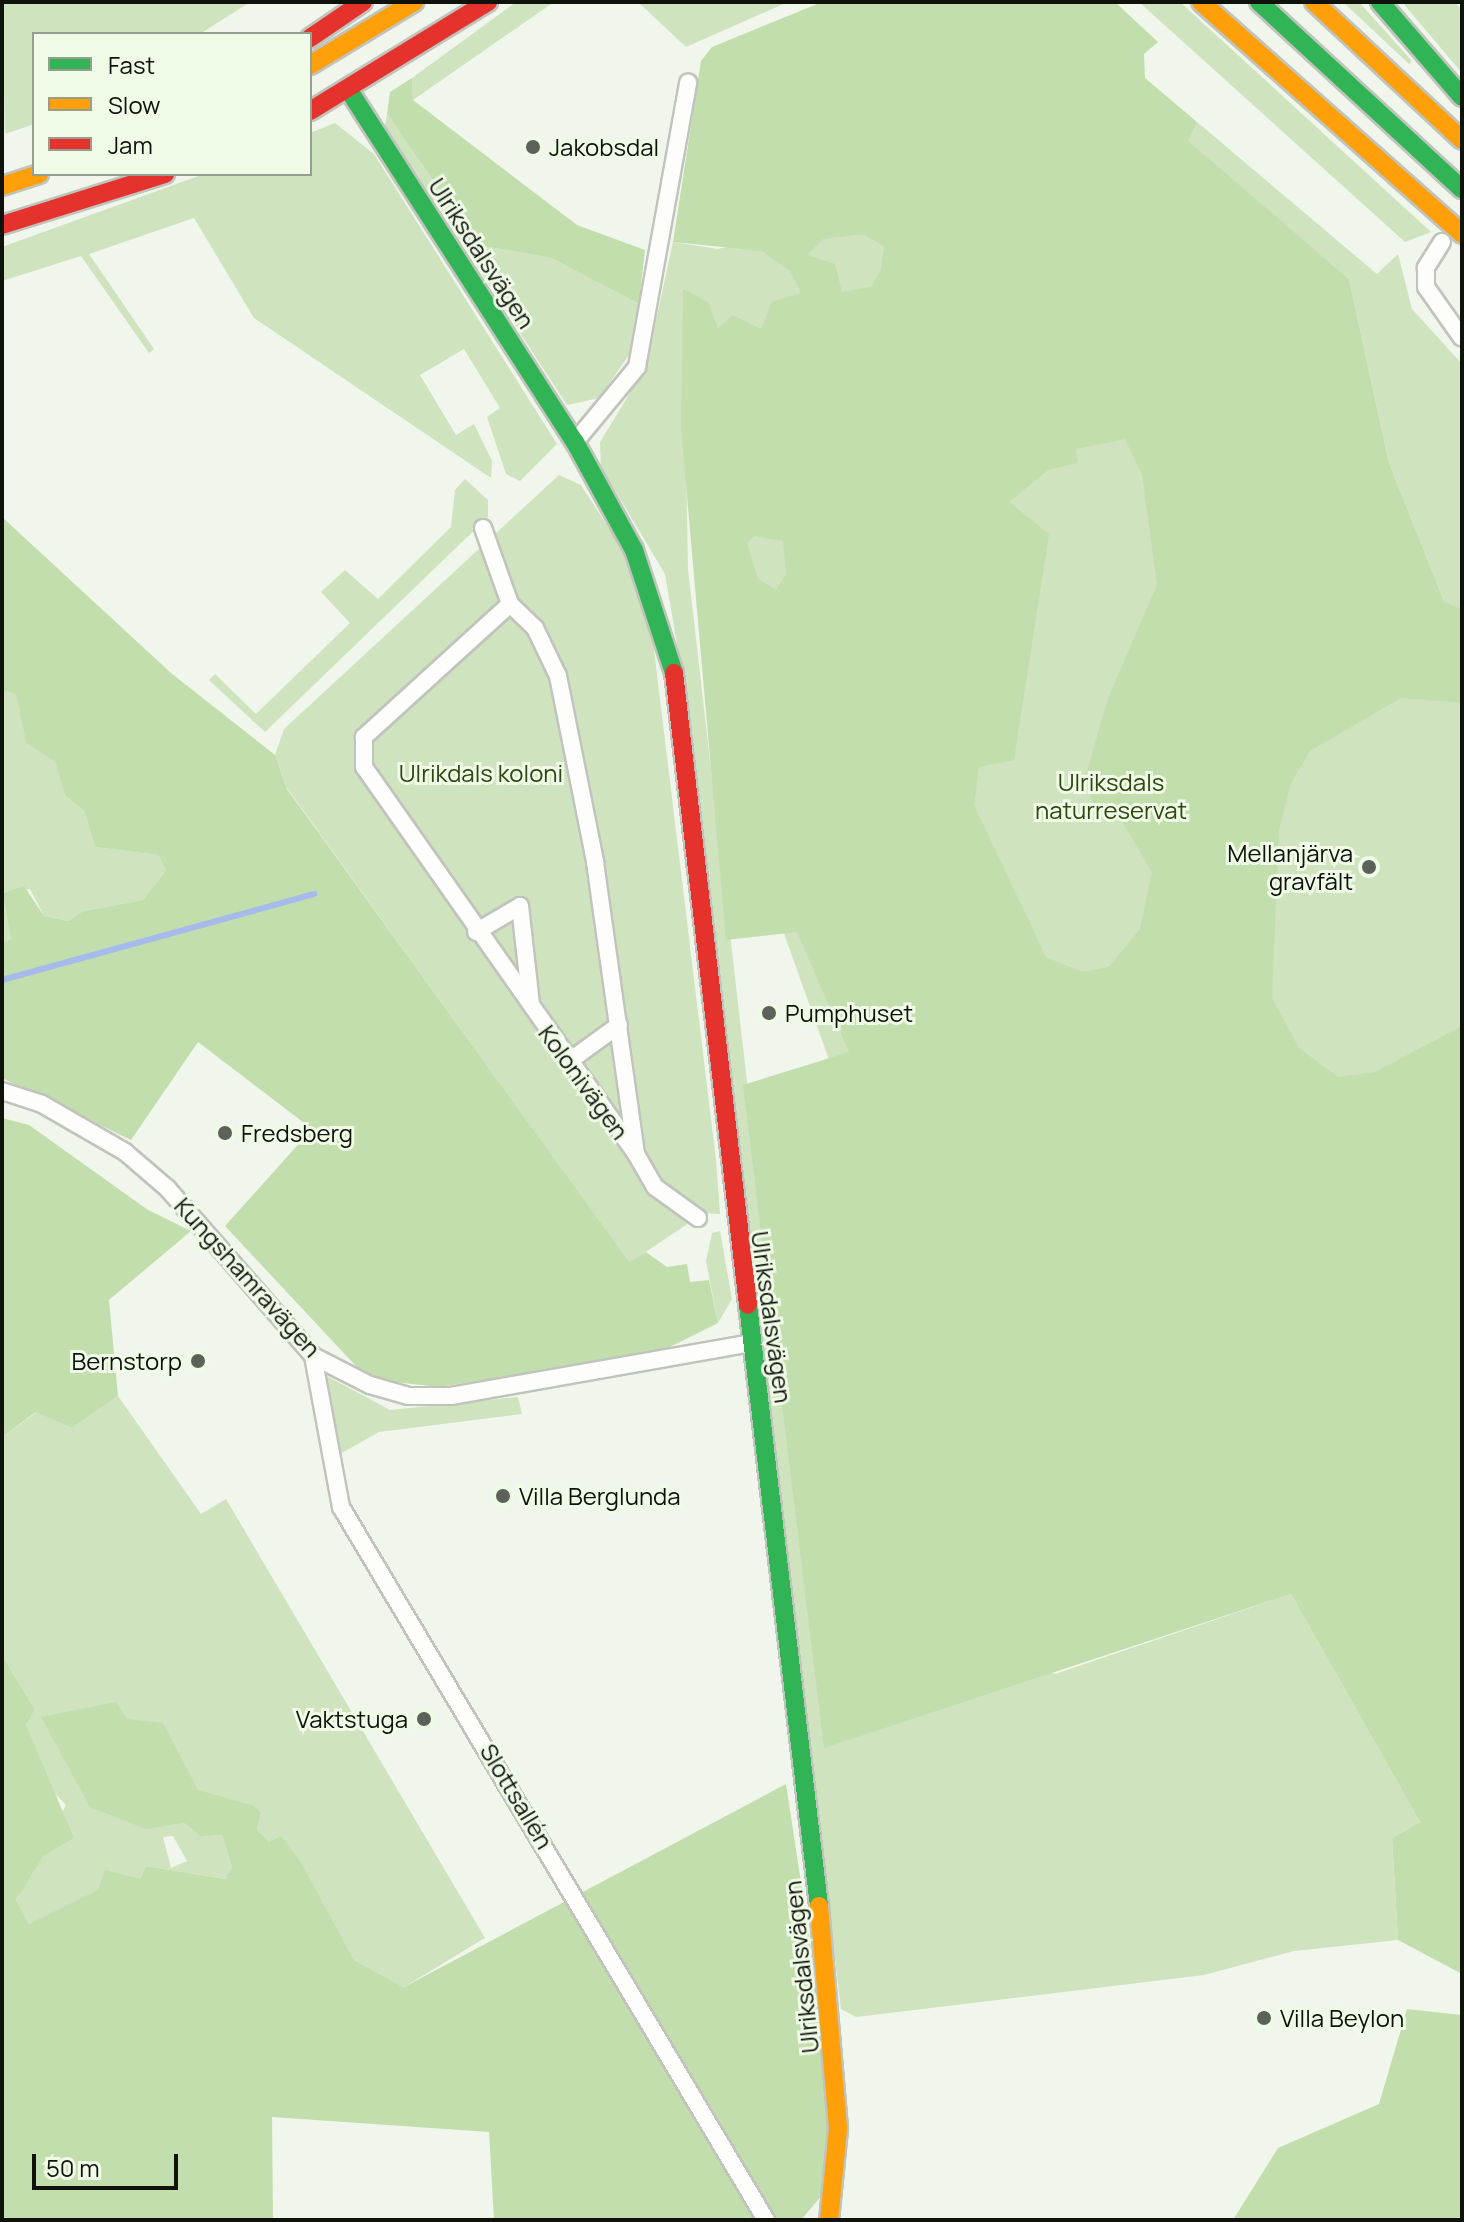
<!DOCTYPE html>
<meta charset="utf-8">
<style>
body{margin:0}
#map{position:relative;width:1464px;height:2222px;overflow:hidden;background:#f0f6eb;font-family:Manrope,sans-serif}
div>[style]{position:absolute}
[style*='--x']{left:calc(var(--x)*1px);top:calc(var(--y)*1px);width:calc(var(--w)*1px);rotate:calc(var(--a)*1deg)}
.green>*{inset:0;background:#cee3be}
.forest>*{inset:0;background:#c3dead}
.stream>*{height:6px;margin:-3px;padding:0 3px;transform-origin:3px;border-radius:3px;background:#a6baec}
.roads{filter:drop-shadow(2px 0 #c0c4bc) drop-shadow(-2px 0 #c0c4bc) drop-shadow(0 2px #c0c4bc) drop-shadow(0 -2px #c0c4bc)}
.street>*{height:16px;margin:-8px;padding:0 8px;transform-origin:8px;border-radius:8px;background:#fdfefc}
.fast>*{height:18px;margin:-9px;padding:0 9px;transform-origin:9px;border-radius:9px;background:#30b455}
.slow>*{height:18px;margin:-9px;padding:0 9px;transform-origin:9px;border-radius:9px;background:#ff9f0a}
.jam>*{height:18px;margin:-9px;padding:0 9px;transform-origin:9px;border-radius:9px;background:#e5322d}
.dots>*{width:22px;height:22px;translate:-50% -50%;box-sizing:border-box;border:4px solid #effbe7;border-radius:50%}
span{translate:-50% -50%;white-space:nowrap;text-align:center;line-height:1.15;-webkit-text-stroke:6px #effbe7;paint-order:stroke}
.poi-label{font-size:24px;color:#0e120b}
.left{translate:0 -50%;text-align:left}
.right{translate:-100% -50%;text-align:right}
.street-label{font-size:24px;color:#0e120b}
.park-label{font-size:24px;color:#2c470f}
.frame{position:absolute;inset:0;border:4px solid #0e120b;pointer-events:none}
.legend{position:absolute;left:32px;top:32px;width:280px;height:144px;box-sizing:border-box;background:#effbe7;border:2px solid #959e8f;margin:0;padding:10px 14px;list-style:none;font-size:24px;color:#0e120b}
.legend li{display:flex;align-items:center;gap:16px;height:40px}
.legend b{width:40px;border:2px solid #959e8f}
.scale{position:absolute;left:32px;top:2154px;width:146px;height:36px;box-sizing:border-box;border:4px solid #0e120b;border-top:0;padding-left:10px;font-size:24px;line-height:28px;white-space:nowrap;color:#0e120b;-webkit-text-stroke:6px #effbe7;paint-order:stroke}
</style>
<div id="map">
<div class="green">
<div style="clip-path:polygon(2px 2px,250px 2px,200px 34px,34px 34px,34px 124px,5px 134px)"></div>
<div style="clip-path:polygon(516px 2px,554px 2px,413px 100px,412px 78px)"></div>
<div style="clip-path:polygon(638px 2px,788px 2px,686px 47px)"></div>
<div style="clip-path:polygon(1139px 2px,1180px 2px,1431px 232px,1405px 242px)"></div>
<div style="clip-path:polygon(1343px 2px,1359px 2px,1412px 61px,1409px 64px)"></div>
<div style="clip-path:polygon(1402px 2px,1454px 2px,1462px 10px,1462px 73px)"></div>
<div style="clip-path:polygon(387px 114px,478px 245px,551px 258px,639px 304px,633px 349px,599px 398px,567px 405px,385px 126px)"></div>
<div style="clip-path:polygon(1197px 122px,1377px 274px,1398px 254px,1412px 309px,1462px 364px,1462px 609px,1444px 601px,1389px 463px,1349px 279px,1230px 178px,1462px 658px,1462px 1866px,1353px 1608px,1037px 1476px,828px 1057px,775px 908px,683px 290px,688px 569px,804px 1577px,1055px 1674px,1291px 1594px,1420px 1822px,1392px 1838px,1398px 1940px,1294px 1951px,1204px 1975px,856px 2017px,841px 2009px,678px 650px,665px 574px,601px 467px,600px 442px,646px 367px,673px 242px,718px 249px,1190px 135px)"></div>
<div style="clip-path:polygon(335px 123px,374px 154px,557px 444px,520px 481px,506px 474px,487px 417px,500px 408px,464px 349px,420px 375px,456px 435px,474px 424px,492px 461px,491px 478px,254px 318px,194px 218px,89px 254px,154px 349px,149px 353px,81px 256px,2px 281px,2px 247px,204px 174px,310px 174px,310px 133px)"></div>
<div style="clip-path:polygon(559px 475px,581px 485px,617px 541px,650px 617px,716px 1160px,720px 1214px,704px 1213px,629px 1263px,287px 788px,275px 755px,284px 729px)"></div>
<div style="clip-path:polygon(465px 479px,488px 500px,488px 517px,265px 732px,209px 680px,215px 674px,256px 714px,350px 623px,321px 592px,345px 570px,378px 599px,451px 527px,455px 490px)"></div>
<div style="clip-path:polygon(2px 690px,16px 693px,26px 742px,55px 760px,65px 796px,84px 811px,95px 847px,158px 855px,166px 870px,143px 900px,83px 911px,68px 921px,44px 916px,30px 889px,4px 892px,11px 939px,2px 943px)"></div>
<div style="clip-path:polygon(720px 1231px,732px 1299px,718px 1323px,706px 1261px,712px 1233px)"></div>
<div style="clip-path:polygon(327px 1376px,390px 1410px,518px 1397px,522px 1414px,379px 1432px,340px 1454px)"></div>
<div style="clip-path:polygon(evenodd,118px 1396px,201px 1514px,226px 1499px,485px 1938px,404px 1987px,354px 1960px,302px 1865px,281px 1837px,269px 1843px,257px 1830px,261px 1813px,198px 1790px,167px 1742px,146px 1828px,184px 1823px,201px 1837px,222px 1835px,232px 1867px,227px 1879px,146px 1866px,140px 1879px,29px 1924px,16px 1901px,66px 1805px,49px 1787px,26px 1725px,35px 1710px,2px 1655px,2px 1437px,37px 1412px,72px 1428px,118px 1396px,173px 1836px,187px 1861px,171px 1868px,163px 1837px,173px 1836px)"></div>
</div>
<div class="forest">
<div style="clip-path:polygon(evenodd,822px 2px,1115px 2px,1158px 42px,1144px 54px,1145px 78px,1197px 122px,1188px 141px,1349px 279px,1389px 463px,1444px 601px,1462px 609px,1462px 703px,1401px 698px,1310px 751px,1291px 783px,1279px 830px,1272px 998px,1299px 1048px,1338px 1077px,1375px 1072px,1462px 1026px,1462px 1974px,1398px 1940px,1392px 1838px,1420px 1822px,1291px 1594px,824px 1748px,743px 1085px,849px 1052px,797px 932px,726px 940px,681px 428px,683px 289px,708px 302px,718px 328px,733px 315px,761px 329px,772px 302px,801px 293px,790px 271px,762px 251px,673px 242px,701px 61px,712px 47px,822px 2px,863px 234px,884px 246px,881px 270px,871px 287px,842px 292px,835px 264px,807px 255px,823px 239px,863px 234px,822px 2px,1125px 439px,1142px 475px,1157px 585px,1108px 698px,1086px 775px,1093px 806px,1113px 806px,1152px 872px,1140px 929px,1109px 967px,1082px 972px,1046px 957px,974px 805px,979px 767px,1014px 760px,1049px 534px,1009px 502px,1048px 470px,1078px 463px,1076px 449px,1125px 439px,822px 2px,754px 536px,783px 541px,786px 574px,776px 590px,758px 579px,747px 543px,754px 536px)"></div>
<div style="clip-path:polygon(412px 78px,413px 100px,577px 225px,645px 250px,639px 304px,551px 258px,478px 245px,387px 114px,390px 92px)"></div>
<div style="clip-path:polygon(2px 517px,171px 673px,275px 755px,287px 789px,629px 1262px,646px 1252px,667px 1267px,687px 1264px,690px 1282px,709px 1280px,718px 1323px,658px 1353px,439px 1387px,368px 1379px,225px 1226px,312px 1129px,198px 1042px,131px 1140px,2px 1078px,2px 943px,11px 939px,3px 893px,24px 886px,44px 916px,68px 921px,83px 911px,143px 900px,166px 870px,158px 855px,95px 847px,84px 811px,65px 796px,55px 761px,26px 743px,16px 694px,2px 690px)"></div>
<div style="clip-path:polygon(2px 1118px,29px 1125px,148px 1210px,191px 1231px,109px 1300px,118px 1396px,72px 1428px,36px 1412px,2px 1437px)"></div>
<div style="clip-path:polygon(2px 1655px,35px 1710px,26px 1725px,74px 1838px,43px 1856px,16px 1900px,29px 1924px,98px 1890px,105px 1870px,140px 1879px,146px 1866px,226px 1879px,232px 1867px,222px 1835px,201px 1837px,184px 1823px,146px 1829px,90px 1807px,41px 1717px,116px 1702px,127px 1719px,163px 1723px,198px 1790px,254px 1806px,261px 1813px,257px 1830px,269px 1842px,281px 1836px,302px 1864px,354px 1960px,404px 1987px,786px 1784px,822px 2020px,831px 2130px,823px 2194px,801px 2220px,494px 2220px,489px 2132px,272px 2117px,273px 2220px,2px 2220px)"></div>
<div style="clip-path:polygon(1407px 2009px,1462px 2015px,1462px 2220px,1233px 2220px,1278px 2148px,1379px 2104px)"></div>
</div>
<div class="stream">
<div style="--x:2;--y:980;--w:324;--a:-15.4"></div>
</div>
<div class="roads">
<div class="street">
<div style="--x:1442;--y:242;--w:31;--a:122"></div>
<div style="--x:1426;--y:268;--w:19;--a:90"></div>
<div style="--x:1426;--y:287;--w:62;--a:54.8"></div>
<div style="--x:575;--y:442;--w:97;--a:-50.4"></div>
<div style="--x:637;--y:367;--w:289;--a:-79.8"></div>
<div style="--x:483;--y:528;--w:81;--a:70.4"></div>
<div style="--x:510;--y:604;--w:35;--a:44"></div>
<div style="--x:535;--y:628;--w:53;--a:64.4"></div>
<div style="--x:558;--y:676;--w:190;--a:78.7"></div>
<div style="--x:595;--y:862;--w:295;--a:82"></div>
<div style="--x:636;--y:1154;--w:473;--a:-125.1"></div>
<div style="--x:364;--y:767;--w:30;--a:-90"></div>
<div style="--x:364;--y:737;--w:197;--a:-42.3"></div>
<div style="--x:476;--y:932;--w:51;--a:-30.6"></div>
<div style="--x:520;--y:906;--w:99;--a:83.6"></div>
<div style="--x:568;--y:1062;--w:63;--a:-36"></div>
<div style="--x:2;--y:1091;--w:42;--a:18"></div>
<div style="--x:42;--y:1104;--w:96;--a:30"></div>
<div style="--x:125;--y:1152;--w:57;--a:40.7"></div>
<div style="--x:168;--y:1189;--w:221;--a:49"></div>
<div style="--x:313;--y:1356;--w:64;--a:27"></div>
<div style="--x:370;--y:1385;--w:40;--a:16"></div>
<div style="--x:408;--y:1396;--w:43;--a:0"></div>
<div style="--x:451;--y:1396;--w:306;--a:-10"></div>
<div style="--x:636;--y:1154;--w:38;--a:60"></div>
<div style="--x:655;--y:1187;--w:53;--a:35.8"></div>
<div style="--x:313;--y:1356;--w:154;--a:79.5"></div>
<div style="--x:341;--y:1507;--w:830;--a:59.2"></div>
</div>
<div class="fast">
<div style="--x:1259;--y:2;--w:276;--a:42.7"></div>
<div style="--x:1380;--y:2;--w:125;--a:49.2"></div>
<div style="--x:348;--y:89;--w:420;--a:57.3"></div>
<div style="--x:575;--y:442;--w:123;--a:61.4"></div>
<div style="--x:634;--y:550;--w:129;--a:72"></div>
<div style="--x:748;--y:1305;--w:605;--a:83.26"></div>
</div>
<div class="slow">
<div style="--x:1201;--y:2;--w:349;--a:41.6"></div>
<div style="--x:1314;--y:2;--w:202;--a:43"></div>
<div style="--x:310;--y:65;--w:122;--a:-31.2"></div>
<div style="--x:2;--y:186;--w:39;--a:-18"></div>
<div style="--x:819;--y:1906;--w:224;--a:85.1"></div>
<div style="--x:838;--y:2129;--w:91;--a:95.6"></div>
</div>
<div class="jam">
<div style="--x:310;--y:38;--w:64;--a:-34.2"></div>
<div style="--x:310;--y:111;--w:209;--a:-31.5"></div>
<div style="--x:2;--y:225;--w:171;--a:-17.4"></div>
<div style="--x:674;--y:673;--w:636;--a:83.32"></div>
</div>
</div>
<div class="dots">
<div style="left:533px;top:147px;background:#5d6259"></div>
<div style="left:1369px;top:867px;background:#5d6259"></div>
<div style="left:769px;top:1013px;background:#5d6259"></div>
<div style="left:225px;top:1133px;background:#5d6259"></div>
<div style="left:198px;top:1361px;background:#5d6259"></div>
<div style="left:503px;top:1496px;background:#5d6259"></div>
<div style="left:424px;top:1719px;background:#5d6259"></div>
<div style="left:1264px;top:2018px;background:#5d6259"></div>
</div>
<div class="poi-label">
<span class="left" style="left:549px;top:147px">Jakobsdal</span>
<span class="right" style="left:1353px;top:867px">Mellanjärva<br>gravfält</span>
<span class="left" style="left:785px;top:1013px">Pumphuset</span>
<span class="left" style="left:241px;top:1133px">Fredsberg</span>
<span class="right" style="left:182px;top:1361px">Bernstorp</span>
<span class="left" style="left:519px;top:1496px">Villa Berglunda</span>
<span class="right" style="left:408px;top:1719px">Vaktstuga</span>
<span class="left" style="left:1280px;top:2018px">Villa Beylon</span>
</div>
<div class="street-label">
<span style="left:482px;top:253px;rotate:57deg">Ulriksdalsvägen</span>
<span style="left:584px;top:1082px;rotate:54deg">Kolonivägen</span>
<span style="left:248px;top:1277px;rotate:48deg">Kungshamravägen</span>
<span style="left:772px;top:1317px;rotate:82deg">Ulriksdalsvägen</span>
<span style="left:517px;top:1796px;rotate:59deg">Slottsallén</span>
<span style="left:801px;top:1967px;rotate:-96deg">Ulriksdalsvägen</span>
</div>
<div class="park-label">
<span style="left:481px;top:773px">Ulrikdals koloni</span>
<span style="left:1111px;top:796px">Ulriksdals<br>naturreservat</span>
</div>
<div class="frame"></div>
<ul class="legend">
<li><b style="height:10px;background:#30b455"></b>Fast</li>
<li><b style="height:10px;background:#ff9f0a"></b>Slow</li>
<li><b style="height:10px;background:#e5322d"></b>Jam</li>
</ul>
<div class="scale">50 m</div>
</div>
